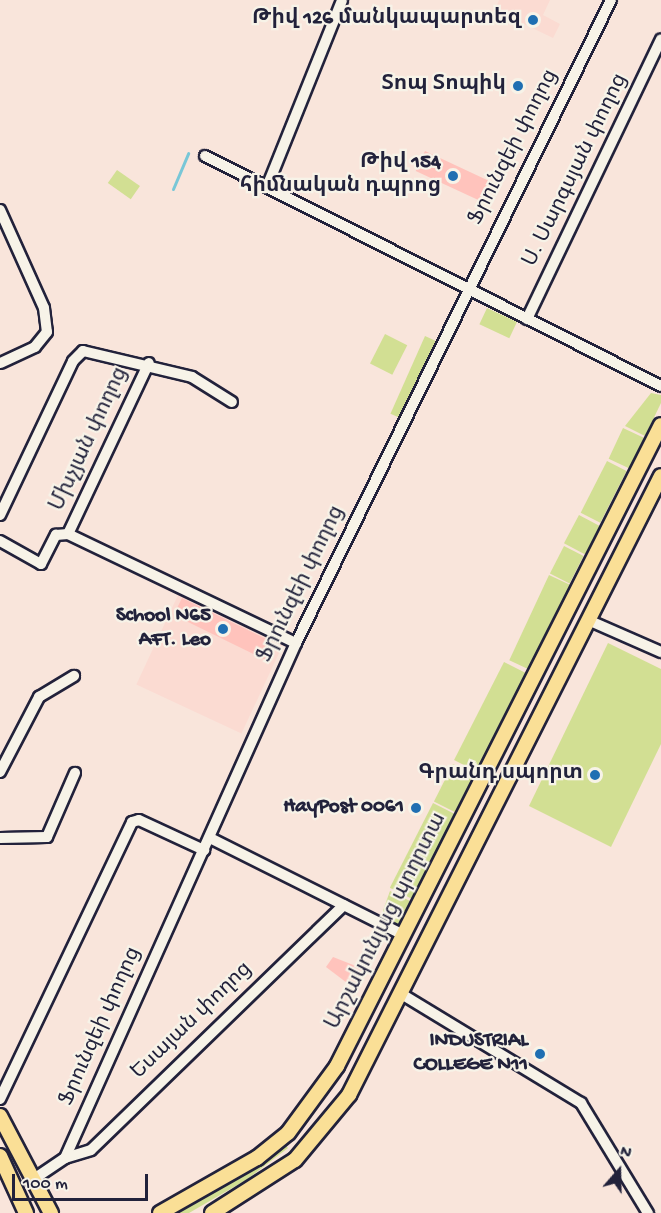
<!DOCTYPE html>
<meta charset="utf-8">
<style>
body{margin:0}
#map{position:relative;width:661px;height:1213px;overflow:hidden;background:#f9e5db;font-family:"Gochi Hand","Noto Sans Armenian",sans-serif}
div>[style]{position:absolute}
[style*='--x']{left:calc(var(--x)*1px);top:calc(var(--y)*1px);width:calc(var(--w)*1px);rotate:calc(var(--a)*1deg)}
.built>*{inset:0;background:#fbdbd2;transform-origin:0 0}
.green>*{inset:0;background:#d2df93;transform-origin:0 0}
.stream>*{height:3px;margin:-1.5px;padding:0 1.5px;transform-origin:1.5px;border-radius:1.5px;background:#79c7d7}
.building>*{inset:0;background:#ffc3bc;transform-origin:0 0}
.roads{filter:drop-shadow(2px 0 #22223b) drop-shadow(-2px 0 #22223b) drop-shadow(0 2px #22223b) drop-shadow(0 -2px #22223b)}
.minor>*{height:10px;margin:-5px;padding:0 5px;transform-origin:5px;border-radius:5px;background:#f7f3e8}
.major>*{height:14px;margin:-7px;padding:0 7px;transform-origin:7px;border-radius:7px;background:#fadf96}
.dots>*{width:16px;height:16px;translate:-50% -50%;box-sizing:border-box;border:3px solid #f7f3e8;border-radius:50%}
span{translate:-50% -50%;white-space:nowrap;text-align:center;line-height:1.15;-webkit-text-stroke:4.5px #f7f3e8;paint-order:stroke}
.poi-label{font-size:21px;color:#22223b;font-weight:700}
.right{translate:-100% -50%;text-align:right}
.street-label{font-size:21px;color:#22223b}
.north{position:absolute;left:589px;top:1141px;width:60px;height:60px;-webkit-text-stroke:4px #f7f3e8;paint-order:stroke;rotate:20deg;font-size:16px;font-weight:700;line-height:24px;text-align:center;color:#22223b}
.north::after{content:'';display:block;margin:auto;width:21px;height:27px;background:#22223b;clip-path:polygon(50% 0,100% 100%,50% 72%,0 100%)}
.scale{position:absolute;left:12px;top:1174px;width:136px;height:27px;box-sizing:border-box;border:3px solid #22223b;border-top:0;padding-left:8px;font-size:18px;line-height:21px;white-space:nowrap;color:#22223b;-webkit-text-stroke:4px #f7f3e8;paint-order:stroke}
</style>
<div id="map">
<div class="built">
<div style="clip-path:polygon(499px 0,550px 0,543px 15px,560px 24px,553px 38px,495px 10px)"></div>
<div style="left:179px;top:593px;width:116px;height:101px;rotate:25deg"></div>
</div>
<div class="green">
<div style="left:117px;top:170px;width:28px;height:16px;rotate:35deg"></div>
<div style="left:487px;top:308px;width:33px;height:18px;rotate:25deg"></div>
<div style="left:385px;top:334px;width:25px;height:33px;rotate:27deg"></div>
<div style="left:425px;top:336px;width:12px;height:85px;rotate:24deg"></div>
<div style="clip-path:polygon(651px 393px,661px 395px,661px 403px,645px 436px,625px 426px)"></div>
<div style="left:623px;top:428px;width:23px;height:34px;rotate:25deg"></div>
<div style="left:607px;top:461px;width:22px;height:58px;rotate:27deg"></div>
<div style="left:579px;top:515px;width:24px;height:32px;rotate:28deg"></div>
<div style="left:564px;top:546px;width:22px;height:31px;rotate:27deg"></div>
<div style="left:549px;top:575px;width:23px;height:94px;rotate:25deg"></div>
<div style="clip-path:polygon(608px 643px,661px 669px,661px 744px,611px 847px,529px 806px)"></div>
<div style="left:504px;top:662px;width:25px;height:110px;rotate:27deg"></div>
<div style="left:453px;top:764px;width:25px;height:42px;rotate:27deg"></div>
<div style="left:433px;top:803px;width:25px;height:95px;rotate:27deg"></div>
<div style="clip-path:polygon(390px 891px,412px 902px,400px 926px,381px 916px)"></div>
<div style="clip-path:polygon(284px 1143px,288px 1148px,246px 1180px,189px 1213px,175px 1213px,243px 1175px)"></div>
</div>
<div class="stream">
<div style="--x:173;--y:189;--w:39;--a:-67"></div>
</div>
<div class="building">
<div style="left:425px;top:151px;width:72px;height:22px;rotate:25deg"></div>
<div style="left:182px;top:598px;width:102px;height:19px;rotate:26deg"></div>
<div style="clip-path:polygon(333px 957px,366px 970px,355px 989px,326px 967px)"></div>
</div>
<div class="roads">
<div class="minor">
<div style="--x:205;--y:156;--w:511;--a:26.77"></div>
<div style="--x:267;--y:187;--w:201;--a:-68.1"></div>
<div style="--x:0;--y:210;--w:107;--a:65.8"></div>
<div style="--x:44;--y:308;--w:24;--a:83"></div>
<div style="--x:47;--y:332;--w:19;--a:129"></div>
<div style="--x:35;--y:347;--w:38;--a:155"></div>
<div style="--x:527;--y:319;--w:310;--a:-64.4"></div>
<div style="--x:0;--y:515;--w:170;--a:-64.6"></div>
<div style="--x:73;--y:361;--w:14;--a:-45"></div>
<div style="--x:83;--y:351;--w:112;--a:13.4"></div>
<div style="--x:192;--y:377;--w:47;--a:32"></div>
<div style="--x:68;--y:534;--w:189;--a:-64.7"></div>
<div style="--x:0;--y:541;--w:47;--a:29.3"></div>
<div style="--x:41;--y:564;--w:33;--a:-63"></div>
<div style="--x:56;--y:535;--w:12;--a:-5"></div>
<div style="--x:68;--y:534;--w:253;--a:25.6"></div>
<div style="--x:588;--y:620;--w:80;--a:23.7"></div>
<div style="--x:0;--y:772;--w:85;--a:-62.5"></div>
<div style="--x:39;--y:697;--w:41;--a:-31"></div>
<div style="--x:0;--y:838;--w:47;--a:-1.2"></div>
<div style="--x:47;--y:837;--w:70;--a:-66.4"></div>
<div style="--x:210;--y:838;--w:217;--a:26.6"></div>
<div style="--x:400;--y:993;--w:212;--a:31.3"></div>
<div style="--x:581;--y:1103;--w:129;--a:58.7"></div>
<div style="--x:0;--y:1099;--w:307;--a:-64.5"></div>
<div style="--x:132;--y:822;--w:7;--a:-16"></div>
<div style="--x:139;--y:820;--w:72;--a:24.8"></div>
<div style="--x:65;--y:1158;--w:27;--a:-17"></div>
<div style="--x:91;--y:1150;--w:352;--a:-44.1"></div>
<div style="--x:31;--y:1181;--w:41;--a:-34.1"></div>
<div style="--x:65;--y:1158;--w:564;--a:-65.84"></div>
<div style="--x:296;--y:643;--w:716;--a:-63.9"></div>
</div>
<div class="major">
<div style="--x:0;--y:1116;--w:110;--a:62.3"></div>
<div style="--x:0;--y:1156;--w:63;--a:65.5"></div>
<div style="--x:160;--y:1213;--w:112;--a:-29.6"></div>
<div style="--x:257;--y:1158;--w:40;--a:-39"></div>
<div style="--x:288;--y:1133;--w:83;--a:-53.8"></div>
<div style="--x:337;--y:1066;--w:718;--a:-63.19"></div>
<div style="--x:212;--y:1213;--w:98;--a:-32.6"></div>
<div style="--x:295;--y:1160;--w:85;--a:-50.3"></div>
<div style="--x:349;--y:1095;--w:693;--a:-63.25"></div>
</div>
</div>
<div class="dots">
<div style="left:533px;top:20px;background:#1f6fb2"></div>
<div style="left:518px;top:86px;background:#1f6fb2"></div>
<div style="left:453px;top:176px;background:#1f6fb2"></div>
<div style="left:223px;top:629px;background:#1f6fb2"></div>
<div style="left:595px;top:775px;background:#1f6fb2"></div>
<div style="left:416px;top:808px;background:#1f6fb2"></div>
<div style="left:540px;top:1054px;background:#1f6fb2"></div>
</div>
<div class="poi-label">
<span class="right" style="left:521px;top:20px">Թիվ 126 մանկապարտեզ</span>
<span class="right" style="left:506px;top:86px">Տոպ Տոպիկ</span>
<span class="right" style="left:441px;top:176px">Թիվ 154<br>հիմնական դպրոց</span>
<span class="right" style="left:211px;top:629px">School N65<br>AFT. Leo</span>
<span class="right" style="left:583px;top:775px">Գրանդ սպորտ</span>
<span class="right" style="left:404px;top:808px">HayPost 0061</span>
<span class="right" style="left:528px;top:1054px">INDUSTRIAL<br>COLLEGE N11</span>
</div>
<div class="street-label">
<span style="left:515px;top:148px;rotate:-63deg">Ֆրունզեի փողոց</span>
<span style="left:577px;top:171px;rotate:-64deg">Ս. Սարգսյան փողոց</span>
<span style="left:91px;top:440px;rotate:-65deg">Մխչյան փողոց</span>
<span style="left:303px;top:585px;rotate:-64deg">Ֆրունզեի փողոց</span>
<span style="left:388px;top:922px;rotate:-63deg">Արշակունյաց պողոտա</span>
<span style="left:193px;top:1022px;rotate:-44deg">Եսայան փողոց</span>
<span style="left:102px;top:1027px;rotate:-66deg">Ֆրունզեի փողոց</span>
</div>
<div class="north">N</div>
<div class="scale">100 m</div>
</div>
